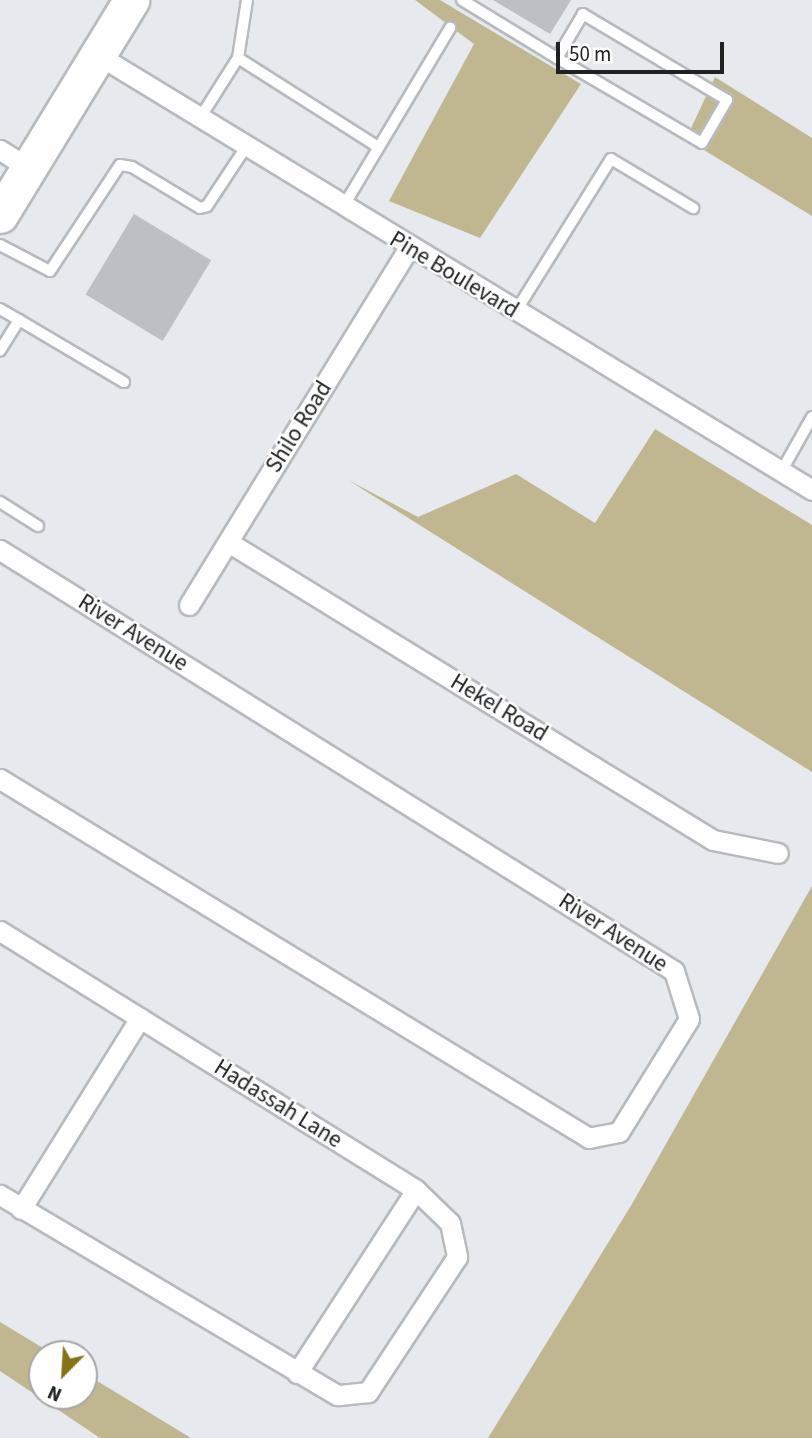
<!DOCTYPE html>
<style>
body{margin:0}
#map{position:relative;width:812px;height:1438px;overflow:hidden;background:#e6e9ed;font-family:"Source Sans 3",sans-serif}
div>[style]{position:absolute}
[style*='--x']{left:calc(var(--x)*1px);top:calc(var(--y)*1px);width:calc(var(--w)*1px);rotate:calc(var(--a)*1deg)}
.green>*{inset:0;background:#c0b790}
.building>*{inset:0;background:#bcbfc3;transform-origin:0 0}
.roads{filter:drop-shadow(2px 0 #b7babe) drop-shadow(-2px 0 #b7babe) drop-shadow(0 2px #b7babe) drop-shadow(0 -2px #b7babe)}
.lane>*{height:10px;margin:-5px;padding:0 5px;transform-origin:5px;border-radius:5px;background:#fff}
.street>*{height:19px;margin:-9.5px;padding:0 9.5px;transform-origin:9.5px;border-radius:9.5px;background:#fff}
.highway>*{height:35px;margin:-17.5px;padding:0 17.5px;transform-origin:17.5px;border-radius:17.5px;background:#fff}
span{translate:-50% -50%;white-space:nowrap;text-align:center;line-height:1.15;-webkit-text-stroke:5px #fff;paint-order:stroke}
.street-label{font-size:23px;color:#202122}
.north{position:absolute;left:28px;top:1340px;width:70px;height:70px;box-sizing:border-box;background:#fff;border:2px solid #a6a6a7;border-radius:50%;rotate:204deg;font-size:19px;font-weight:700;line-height:28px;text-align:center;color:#202122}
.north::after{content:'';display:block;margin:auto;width:24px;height:32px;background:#867314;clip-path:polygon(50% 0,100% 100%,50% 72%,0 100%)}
.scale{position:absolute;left:556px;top:42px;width:168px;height:32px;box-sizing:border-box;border:4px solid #202122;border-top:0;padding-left:9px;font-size:21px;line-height:24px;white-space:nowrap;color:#202122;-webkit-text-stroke:5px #fff;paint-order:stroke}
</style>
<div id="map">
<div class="green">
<div style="clip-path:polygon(415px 0,440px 0,581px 84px,480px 238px,389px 201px,474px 44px)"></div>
<div style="clip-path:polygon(715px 77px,812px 138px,812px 216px,686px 139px)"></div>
<div style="clip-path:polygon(655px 429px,812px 525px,812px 772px,348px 480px,418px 517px,516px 474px,595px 523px)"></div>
<div style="clip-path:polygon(812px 886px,812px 1438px,488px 1438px,632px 1204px)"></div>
<div style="clip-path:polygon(0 1322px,53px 1354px,42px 1354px,42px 1396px,84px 1396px,84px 1373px,191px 1438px,100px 1438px,0 1371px)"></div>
</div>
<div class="building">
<div style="clip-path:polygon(493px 0,571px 0,550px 34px)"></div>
<div style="left:134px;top:214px;width:90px;height:94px;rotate:31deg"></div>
</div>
<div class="roads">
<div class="lane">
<div style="--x:462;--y:0;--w:111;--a:31.4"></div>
<div style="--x:557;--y:58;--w:168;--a:30.4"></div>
<div style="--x:702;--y:143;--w:50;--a:-59.8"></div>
<div style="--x:727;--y:100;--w:168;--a:-149.2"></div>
<div style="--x:583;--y:14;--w:51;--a:120.6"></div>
<div style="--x:238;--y:58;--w:166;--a:32.4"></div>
<div style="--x:200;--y:118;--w:71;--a:-57.7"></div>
<div style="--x:238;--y:58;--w:59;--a:-81.2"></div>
<div style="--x:343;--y:207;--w:209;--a:-59.1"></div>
<div style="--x:0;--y:245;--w:56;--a:27.5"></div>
<div style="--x:50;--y:271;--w:127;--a:-56.6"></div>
<div style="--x:120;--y:165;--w:12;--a:9"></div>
<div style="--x:132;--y:167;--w:79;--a:31.1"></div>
<div style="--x:200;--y:208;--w:7;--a:-16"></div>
<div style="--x:207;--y:206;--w:71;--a:-56.5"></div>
<div style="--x:0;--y:309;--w:22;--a:30"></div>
<div style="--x:19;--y:320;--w:36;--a:122"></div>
<div style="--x:516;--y:311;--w:179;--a:-58"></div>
<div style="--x:611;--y:159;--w:96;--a:30.9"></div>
<div style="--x:19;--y:320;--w:122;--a:30.6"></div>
<div style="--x:781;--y:472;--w:63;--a:-60.6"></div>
<div style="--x:0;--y:502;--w:45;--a:32.3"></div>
</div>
<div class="street">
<div style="--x:98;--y:55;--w:836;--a:31.35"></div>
<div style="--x:0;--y:150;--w:34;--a:32"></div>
<div style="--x:228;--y:542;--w:569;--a:31.57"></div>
<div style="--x:713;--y:840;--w:66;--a:11.3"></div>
<div style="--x:0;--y:550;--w:795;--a:31.99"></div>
<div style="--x:674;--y:971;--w:50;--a:72.6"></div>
<div style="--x:689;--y:1019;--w:133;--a:121.8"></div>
<div style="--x:619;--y:1132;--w:31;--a:169"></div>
<div style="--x:589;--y:1138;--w:690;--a:-148.64"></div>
<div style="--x:189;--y:605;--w:419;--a:-58.4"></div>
<div style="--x:0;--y:931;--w:490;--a:31.9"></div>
<div style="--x:416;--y:1190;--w:47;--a:44.1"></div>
<div style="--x:450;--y:1223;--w:35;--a:78"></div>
<div style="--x:457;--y:1257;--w:162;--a:123.4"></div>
<div style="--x:368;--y:1392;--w:31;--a:174"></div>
<div style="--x:337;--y:1395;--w:392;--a:-149.3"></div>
<div style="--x:21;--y:1209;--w:225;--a:-58.1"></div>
<div style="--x:297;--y:1373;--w:218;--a:-57"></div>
</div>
<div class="highway">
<div style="--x:0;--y:215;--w:252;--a:-58.6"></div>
</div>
</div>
<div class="street-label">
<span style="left:454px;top:275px;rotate:31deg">Pine Boulevard</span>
<span style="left:299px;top:427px;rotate:-58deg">Shilo Road</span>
<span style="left:133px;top:633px;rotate:32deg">River Avenue</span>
<span style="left:499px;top:708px;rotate:31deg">Hekel Road</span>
<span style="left:613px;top:933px;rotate:33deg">River Avenue</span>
<span style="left:278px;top:1104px;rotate:32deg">Hadassah Lane</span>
</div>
<div class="north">N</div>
<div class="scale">50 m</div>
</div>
